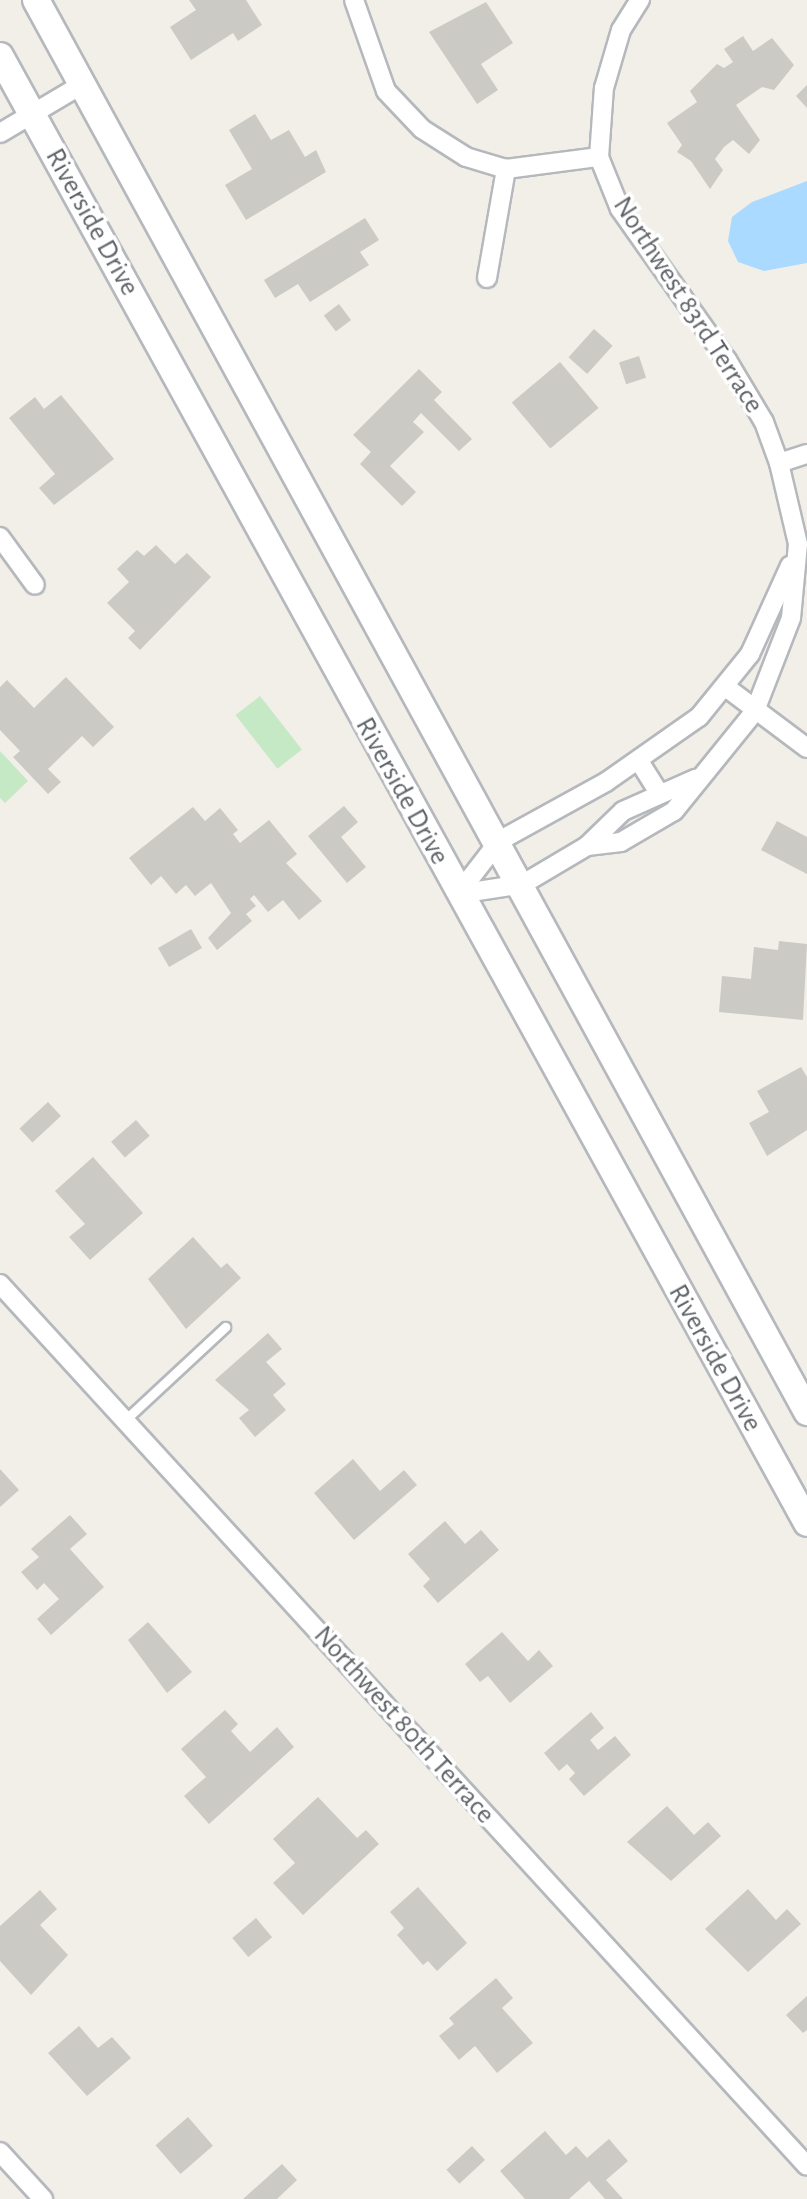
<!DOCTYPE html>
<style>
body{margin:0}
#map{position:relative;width:807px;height:2199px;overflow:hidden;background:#f1efe8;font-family:"Alegreya Sans",sans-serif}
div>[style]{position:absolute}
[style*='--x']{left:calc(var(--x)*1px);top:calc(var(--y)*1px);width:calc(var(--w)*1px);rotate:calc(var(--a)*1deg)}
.green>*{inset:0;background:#c5e8c5;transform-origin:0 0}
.water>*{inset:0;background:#aadaff}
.building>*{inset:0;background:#cccac5;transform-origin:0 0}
.roads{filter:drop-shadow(2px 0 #b5b8bc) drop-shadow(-2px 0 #b5b8bc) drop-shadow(0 2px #b5b8bc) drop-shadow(0 -2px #b5b8bc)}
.lane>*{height:9px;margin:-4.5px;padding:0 4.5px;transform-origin:4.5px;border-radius:4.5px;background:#fff}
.street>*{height:18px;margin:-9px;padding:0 9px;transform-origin:9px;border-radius:9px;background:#fff}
.secondary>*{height:26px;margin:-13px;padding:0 13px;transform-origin:13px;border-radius:13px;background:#fff}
span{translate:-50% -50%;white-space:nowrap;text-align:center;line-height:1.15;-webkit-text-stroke:7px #fff;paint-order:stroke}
.street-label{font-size:28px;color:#5f6368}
</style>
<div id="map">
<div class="green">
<div style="left:260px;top:696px;width:68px;height:31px;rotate:52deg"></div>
<div style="clip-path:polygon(0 751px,28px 781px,5px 803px,0 798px)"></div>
</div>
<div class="water">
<div style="clip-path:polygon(807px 181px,807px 263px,764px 271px,738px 262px,728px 241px,732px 217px,752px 202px)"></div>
</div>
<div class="building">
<div style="clip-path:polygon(189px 0,246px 0,262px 25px,238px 41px,233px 33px,191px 60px,170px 27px,196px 10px)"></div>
<div style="clip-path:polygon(486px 2px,513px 43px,481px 64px,498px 90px,477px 104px,429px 32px)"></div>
<div style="clip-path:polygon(743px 36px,753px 51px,772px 38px,794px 65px,774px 90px,762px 87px,736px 105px,760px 140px,749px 154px,733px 140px,724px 147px,715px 159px,723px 170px,710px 189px,691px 161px,677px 152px,682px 145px,667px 123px,697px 102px,690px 91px,717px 64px,724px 68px,733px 62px,724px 49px)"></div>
<div style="clip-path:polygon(807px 85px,807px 108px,796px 96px)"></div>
<div style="clip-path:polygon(255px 114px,271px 140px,289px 130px,305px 157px,316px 150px,326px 172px,246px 220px,225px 185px,252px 169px,229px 130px)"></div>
<div style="clip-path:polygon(365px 218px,379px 240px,360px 252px,369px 265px,310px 302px,298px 284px,275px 298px,264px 280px)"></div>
<div style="left:339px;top:304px;width:20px;height:19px;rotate:53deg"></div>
<div style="left:594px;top:329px;width:25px;height:38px;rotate:42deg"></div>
<div style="left:639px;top:356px;width:23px;height:21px;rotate:72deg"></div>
<div style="left:560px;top:362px;width:60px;height:63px;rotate:50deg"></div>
<div style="clip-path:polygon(419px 369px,442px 392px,434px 400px,472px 439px,459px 451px,421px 413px,413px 422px,424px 432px,390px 466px,416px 492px,402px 506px,360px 464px,371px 452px,353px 435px)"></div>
<div style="clip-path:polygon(61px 395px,114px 459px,54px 505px,39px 488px,55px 474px,9px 418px,35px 397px,44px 409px)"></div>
<div style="clip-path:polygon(156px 545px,175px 564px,187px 553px,211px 577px,140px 650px,128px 638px,135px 631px,107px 603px,129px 582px,117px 569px,137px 550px,144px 556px)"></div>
<div style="clip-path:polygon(66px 677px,114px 727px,93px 747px,82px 736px,48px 769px,61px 782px,48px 794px,13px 757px,20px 751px,0 730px,0 687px,7px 680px,34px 708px)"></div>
<div style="clip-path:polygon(344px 806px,358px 822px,341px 837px,366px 867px,347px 883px,308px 836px)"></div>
<div style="clip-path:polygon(193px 807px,205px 821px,220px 808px,238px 830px,233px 834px,240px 843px,269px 820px,297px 854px,286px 863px,322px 901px,299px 920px,283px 900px,268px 912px,254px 895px,250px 899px,256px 906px,246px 914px,252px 921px,217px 950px,208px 938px,231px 913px,211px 883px,195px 896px,186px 885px,176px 894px,161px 876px,151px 885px,129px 858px)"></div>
<div style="clip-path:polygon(777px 821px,807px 837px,807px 874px,761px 850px)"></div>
<div style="left:191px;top:929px;width:22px;height:38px;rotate:60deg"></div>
<div style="clip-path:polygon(779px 941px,807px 944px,803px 1020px,719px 1012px,722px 976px,751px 979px,754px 947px,778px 950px)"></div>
<div style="clip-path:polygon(801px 1067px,807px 1077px,807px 1130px,767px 1156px,749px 1123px,769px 1112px,757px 1091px)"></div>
<div style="left:48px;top:1102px;width:19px;height:39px;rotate:47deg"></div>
<div style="left:136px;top:1120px;width:21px;height:33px;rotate:49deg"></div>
<div style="clip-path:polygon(93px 1157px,143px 1213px,90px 1260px,69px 1237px,85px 1224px,55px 1191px)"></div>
<div style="clip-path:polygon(193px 1237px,221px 1268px,227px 1263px,241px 1278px,186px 1329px,148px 1279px)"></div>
<div style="clip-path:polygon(268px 1333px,282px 1349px,266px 1362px,286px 1384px,273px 1395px,286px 1410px,255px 1437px,239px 1418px,249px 1410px,215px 1380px)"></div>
<div style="clip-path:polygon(353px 1459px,380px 1491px,404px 1470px,417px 1485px,354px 1540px,314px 1493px)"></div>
<div style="clip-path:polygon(0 1469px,19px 1490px,0 1507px)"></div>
<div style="clip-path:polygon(70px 1515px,87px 1534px,70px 1549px,104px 1587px,51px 1635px,37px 1619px,59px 1599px,44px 1583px,37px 1590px,21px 1572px,39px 1557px,31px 1549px)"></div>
<div style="clip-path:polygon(445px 1521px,465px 1544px,481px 1530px,499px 1550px,438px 1603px,423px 1586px,430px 1579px,408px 1554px)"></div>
<div style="clip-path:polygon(148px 1622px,192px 1672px,167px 1693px,128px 1640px)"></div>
<div style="clip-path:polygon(502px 1632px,528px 1661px,539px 1650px,553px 1666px,510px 1703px,488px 1676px,480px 1682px,465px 1664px)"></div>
<div style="clip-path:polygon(225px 1710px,238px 1724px,231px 1731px,250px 1752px,277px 1727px,294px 1747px,209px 1824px,184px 1796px,206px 1777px,181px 1749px)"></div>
<div style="clip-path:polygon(591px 1712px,604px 1728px,590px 1740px,598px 1750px,615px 1736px,631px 1755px,584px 1796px,569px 1779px,575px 1773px,567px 1764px,559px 1771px,544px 1753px)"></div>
<div style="clip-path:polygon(318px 1797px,357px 1838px,366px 1830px,379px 1844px,303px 1915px,273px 1883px,295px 1863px,273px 1839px)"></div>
<div style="clip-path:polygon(667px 1806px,694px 1835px,708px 1822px,721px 1836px,671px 1881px,627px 1842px)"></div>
<div style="clip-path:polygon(418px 1887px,467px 1943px,437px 1971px,428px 1961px,423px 1965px,397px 1935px,404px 1928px,390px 1912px)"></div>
<div style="clip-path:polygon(748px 1889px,776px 1920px,787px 1909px,801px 1924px,748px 1972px,705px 1929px)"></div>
<div style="clip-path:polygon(40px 1890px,57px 1909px,40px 1925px,68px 1955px,31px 1995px,0 1961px,0 1926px)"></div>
<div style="left:256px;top:1918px;width:25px;height:31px;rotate:50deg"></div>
<div style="clip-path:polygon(496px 1978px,513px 1998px,502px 2008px,533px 2043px,497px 2073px,475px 2046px,459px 2060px,439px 2036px,454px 2024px,449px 2018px)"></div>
<div style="clip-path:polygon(807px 1996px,807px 2030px,803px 2033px,786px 2015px)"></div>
<div style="clip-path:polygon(79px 2026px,98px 2048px,112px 2037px,131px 2058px,87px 2096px,48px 2053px)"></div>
<div style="left:188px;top:2117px;width:38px;height:43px;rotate:49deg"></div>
<div style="clip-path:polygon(545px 2131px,566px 2155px,576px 2146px,587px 2158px,609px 2139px,628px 2161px,606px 2180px,623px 2199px,605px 2199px,589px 2181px,569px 2199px,525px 2199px,500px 2171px)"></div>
<div style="left:472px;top:2146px;width:19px;height:35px;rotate:47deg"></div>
<div style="clip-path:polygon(282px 2164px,297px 2180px,277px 2199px,243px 2199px)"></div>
</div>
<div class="roads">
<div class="lane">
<div style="--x:125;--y:1420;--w:137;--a:-42.9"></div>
</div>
<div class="street">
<div style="--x:354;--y:0;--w:96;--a:70.6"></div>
<div style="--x:386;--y:91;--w:52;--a:46.5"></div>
<div style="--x:422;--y:129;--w:52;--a:32.5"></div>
<div style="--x:466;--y:157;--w:42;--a:16.7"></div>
<div style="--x:506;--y:169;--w:94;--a:-7.4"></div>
<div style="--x:599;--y:157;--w:56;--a:68"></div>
<div style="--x:620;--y:209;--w:185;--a:54.7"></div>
<div style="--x:727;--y:360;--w:72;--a:59.2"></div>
<div style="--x:764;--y:422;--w:44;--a:69.9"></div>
<div style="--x:779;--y:463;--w:83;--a:76.8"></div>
<div style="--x:798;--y:544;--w:74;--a:95.4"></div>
<div style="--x:791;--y:618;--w:100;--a:111.2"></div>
<div style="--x:755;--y:711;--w:129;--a:129"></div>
<div style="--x:674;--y:811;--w:61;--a:149.7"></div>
<div style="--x:621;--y:842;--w:34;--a:173"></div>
<div style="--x:0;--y:133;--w:96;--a:-30.6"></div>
<div style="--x:599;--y:157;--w:69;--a:-85.9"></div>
<div style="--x:604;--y:88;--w:60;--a:-73.7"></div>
<div style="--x:621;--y:30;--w:36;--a:-58"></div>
<div style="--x:487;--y:278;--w:111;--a:-80.1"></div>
<div style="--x:779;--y:463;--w:29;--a:-18"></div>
<div style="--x:0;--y:537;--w:59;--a:53.9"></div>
<div style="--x:727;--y:688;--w:100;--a:36.9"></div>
<div style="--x:639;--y:761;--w:39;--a:58"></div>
<div style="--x:458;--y:894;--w:67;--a:-52.3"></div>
<div style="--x:499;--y:841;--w:122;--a:-28.9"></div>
<div style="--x:606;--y:782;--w:113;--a:-35"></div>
<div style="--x:699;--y:717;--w:81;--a:-51"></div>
<div style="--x:750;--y:654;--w:97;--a:-65.6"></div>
<div style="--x:458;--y:894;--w:66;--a:-8.7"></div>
<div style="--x:523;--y:884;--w:74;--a:-30.7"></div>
<div style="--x:587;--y:846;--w:50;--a:-44.2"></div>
<div style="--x:623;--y:811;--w:79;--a:-24"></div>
<div style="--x:0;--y:1284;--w:1195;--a:47.54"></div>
<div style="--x:0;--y:2152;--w:64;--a:47.5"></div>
</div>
<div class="secondary">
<div style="--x:36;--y:0;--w:1609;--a:61.36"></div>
<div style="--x:0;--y:56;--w:1674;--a:61.18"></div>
</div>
</div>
<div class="street-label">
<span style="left:92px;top:222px;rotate:61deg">Riverside Drive</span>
<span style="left:688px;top:305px;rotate:57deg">Northwest 83rd Terrace</span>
<span style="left:402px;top:791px;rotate:61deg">Riverside Drive</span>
<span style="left:715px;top:1358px;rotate:61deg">Riverside Drive</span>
<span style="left:404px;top:1725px;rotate:48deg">Northwest 80th Terrace</span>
</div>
</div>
